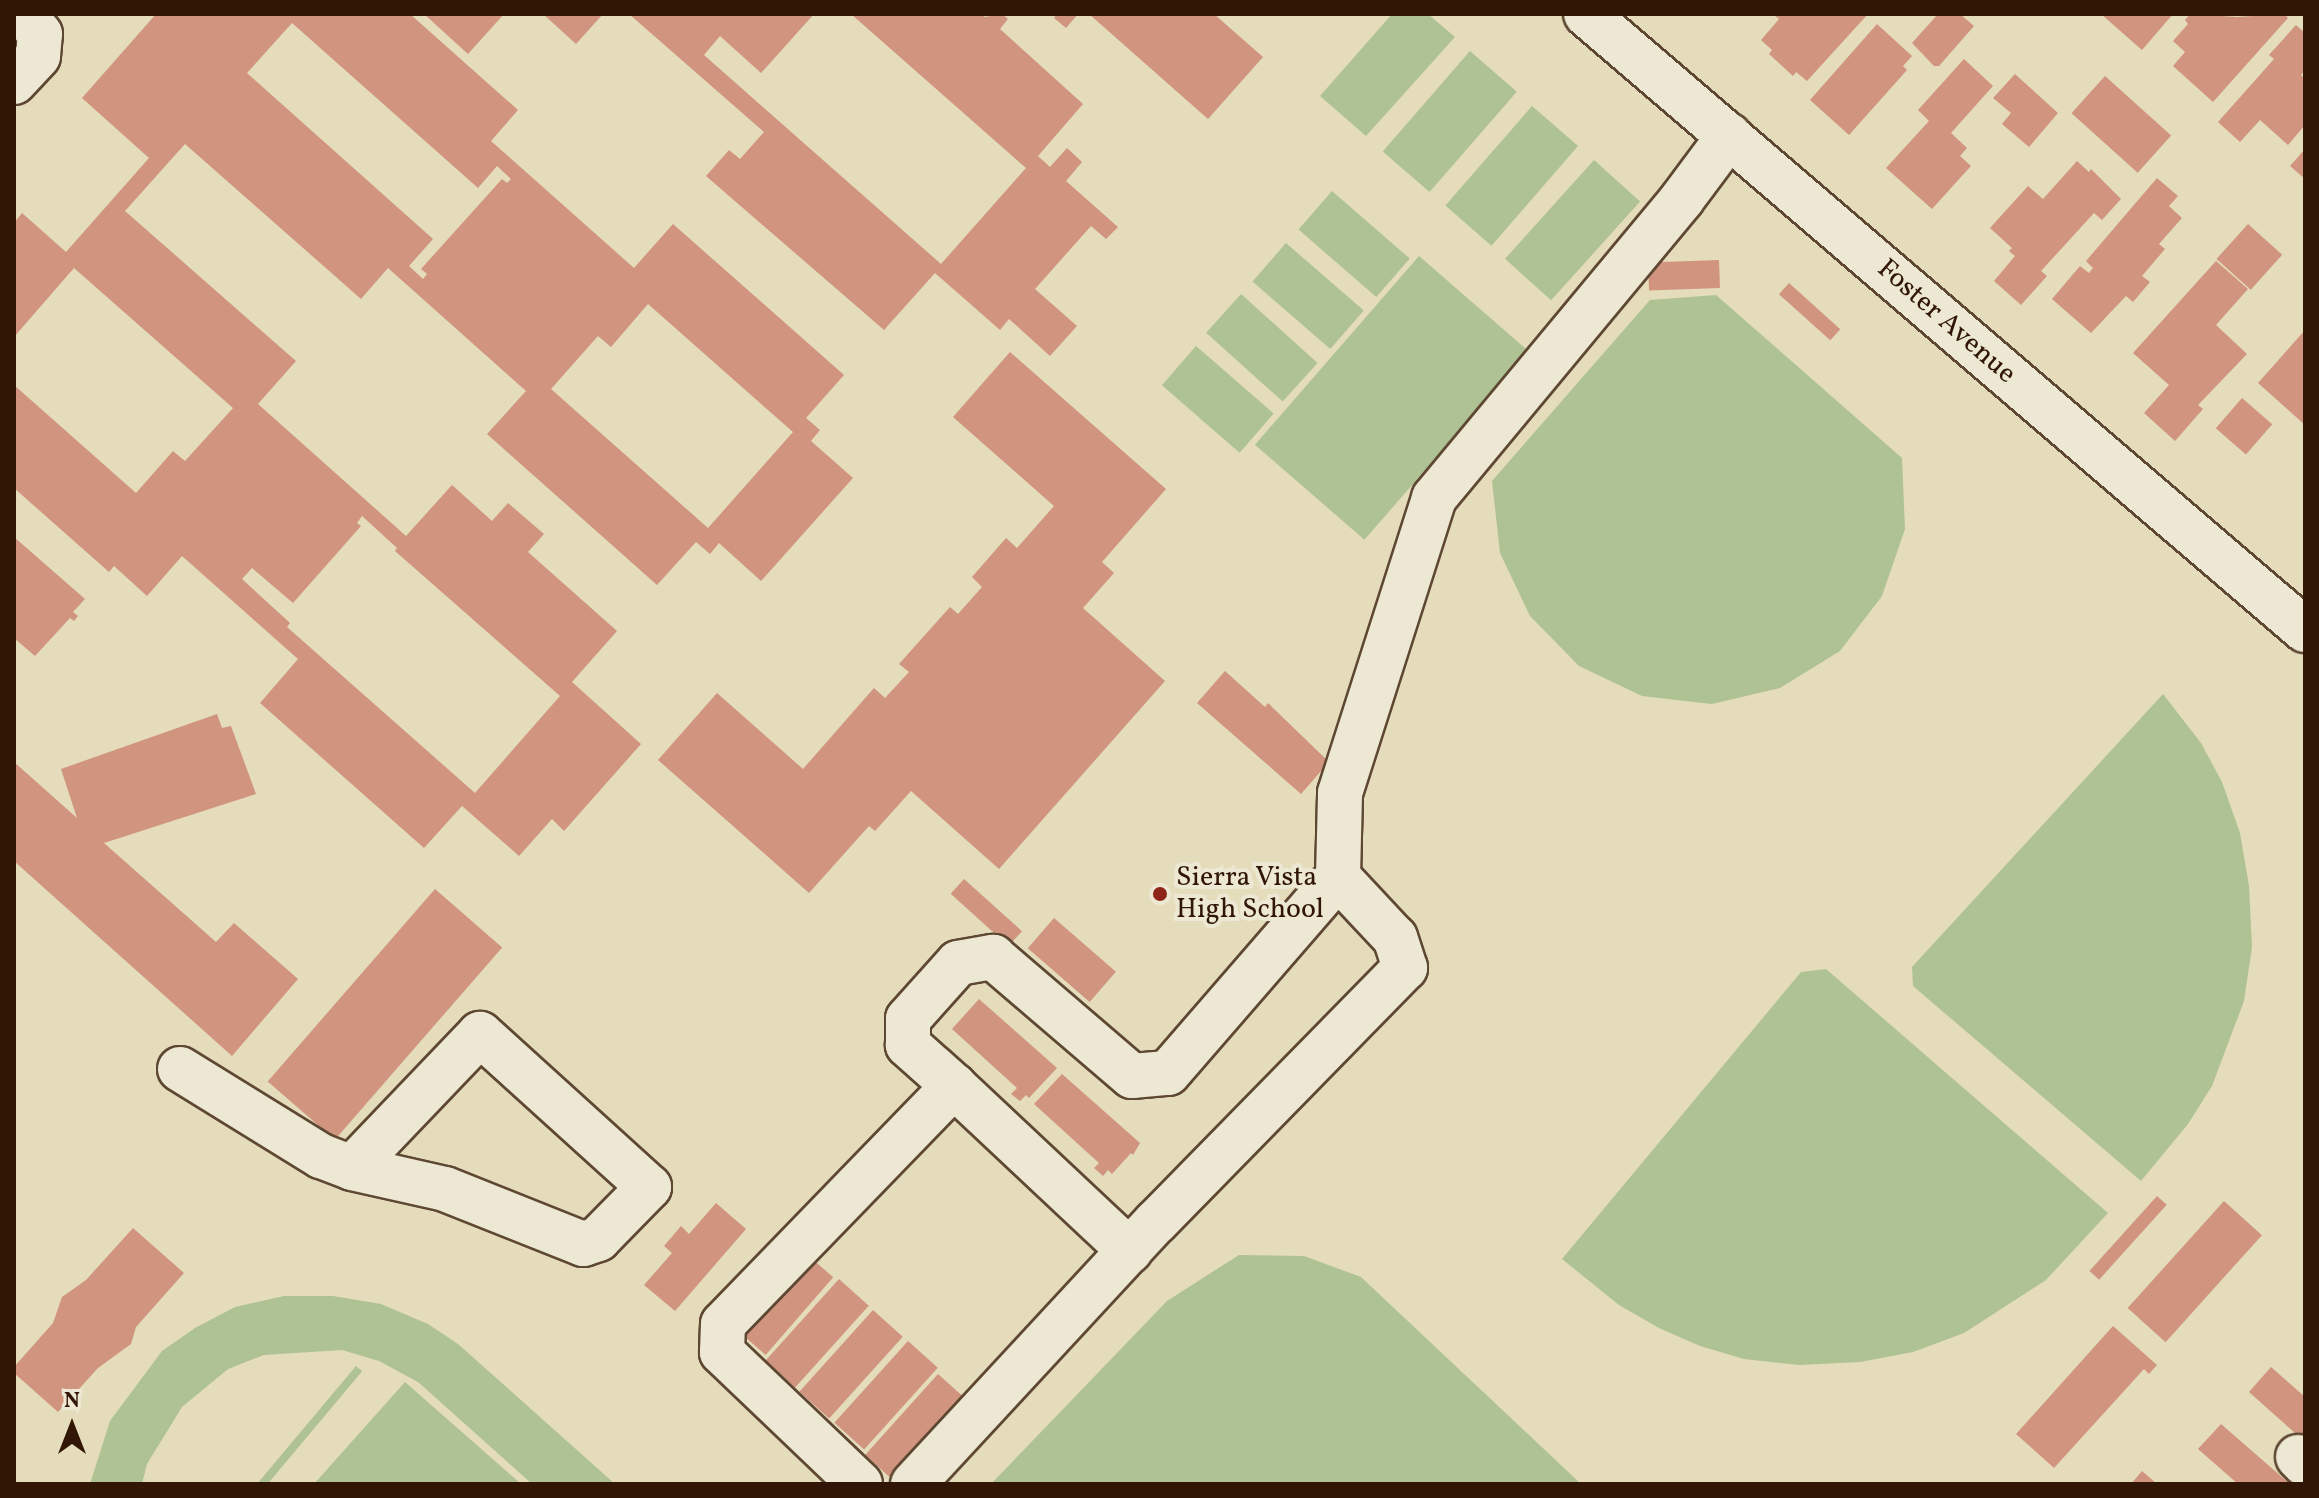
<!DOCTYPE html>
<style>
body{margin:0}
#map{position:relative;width:2319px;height:1498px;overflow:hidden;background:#e4dcbb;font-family:Vollkorn,serif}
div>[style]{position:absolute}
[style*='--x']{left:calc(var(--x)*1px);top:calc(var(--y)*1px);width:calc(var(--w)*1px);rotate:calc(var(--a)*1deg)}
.green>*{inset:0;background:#afc294;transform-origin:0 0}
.building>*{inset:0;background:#d0947f;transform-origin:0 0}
.roads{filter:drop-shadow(2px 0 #5e4833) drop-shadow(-2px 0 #5e4833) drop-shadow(0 2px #5e4833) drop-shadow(0 -2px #5e4833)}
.minor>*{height:44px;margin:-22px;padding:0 22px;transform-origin:22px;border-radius:22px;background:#ede8d3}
.dots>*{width:22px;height:22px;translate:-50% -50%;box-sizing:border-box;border:4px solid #ede8d3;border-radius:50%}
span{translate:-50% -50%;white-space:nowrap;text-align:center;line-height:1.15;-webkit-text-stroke:8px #ede8d3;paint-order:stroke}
.street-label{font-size:28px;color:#311606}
.poi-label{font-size:28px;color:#311606}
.left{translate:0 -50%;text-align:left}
.frame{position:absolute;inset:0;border:16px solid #311606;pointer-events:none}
.north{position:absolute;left:32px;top:1386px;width:80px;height:80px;-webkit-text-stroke:6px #ede8d3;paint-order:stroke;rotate:0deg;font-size:22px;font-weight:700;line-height:32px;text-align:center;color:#311606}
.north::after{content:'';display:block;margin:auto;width:28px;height:36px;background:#311606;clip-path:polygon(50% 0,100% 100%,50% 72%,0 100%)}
</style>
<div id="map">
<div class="green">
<div style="clip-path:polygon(1392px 14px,1428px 14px,1455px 37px,1366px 136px,1320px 96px)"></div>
<div style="left:1470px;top:51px;width:62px;height:133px;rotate:41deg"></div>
<div style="left:1532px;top:106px;width:61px;height:132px;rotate:41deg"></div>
<div style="left:1594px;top:160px;width:62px;height:133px;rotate:42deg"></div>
<div style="left:1332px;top:191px;width:103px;height:51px;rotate:41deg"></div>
<div style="left:1286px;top:243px;width:103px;height:51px;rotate:41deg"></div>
<div style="left:1419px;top:256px;width:145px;height:250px;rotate:41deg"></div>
<div style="left:1241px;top:294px;width:103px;height:52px;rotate:42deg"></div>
<div style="clip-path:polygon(1716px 295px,1902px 458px,1905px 529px,1882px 596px,1840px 651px,1780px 688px,1712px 704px,1642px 696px,1579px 666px,1530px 616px,1500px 553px,1492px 481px,1650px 300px)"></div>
<div style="left:1196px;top:346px;width:103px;height:52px;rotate:41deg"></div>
<div style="clip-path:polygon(2163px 694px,2201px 743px,2222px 782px,2240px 833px,2249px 886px,2252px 947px,2244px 1001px,2212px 1086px,2188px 1124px,2141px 1181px,1913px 986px,1912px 967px)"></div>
<div style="clip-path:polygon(1826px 969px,2108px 1213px,2046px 1280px,1964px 1333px,1913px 1352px,1860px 1362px,1799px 1365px,1744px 1359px,1700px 1346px,1659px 1328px,1619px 1305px,1562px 1259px,1801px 972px)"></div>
<div style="clip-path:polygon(1239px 1255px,1304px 1256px,1361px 1277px,1581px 1484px,991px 1484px,1167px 1301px)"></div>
<div style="clip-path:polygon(284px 1296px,333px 1296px,381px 1304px,428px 1324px,458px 1344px,615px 1484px,532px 1484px,418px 1382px,379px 1361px,342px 1350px,264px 1355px,228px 1369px,182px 1407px,147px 1464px,142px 1484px,90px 1484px,110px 1421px,162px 1351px,195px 1328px,235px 1307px)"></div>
<div style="left:356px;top:1366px;width:8px;height:157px;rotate:40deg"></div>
<div style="clip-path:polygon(405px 1382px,521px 1484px,314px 1484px)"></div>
</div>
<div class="building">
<div style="clip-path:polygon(evenodd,156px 14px,410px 14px,518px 110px,491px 141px,634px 268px,673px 224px,844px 375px,806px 418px,820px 430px,811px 441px,853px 478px,761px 581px,719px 543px,710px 554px,696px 542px,657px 585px,487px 434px,526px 391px,388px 268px,361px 299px,185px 144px,125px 211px,296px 361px,258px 404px,406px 536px,452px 485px,492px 521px,508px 503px,544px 534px,528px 552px,617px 631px,572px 682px,641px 744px,564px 831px,552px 819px,519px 856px,462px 806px,424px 848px,260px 703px,298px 659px,182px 556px,147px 596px,114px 566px,109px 572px,14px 488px,14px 385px,136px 493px,173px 451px,185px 461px,233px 408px,74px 268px,14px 337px,14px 223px,22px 213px,66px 252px,149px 158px,82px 98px,156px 14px,292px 23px,478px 188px,497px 166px,511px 179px,507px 183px,502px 179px,421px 269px,427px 274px,423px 279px,409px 266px,433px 239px,247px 73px,292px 23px,156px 14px,648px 304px,793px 432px,708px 528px,551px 389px,598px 336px,611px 347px,648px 304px,156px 14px,362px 516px,397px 548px,395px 551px,560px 696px,475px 793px,287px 627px,290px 623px,242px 579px,252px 568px,293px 603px,361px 526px,357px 523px,362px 516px)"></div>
<div style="clip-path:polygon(424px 14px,504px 14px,468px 54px)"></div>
<div style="clip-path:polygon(543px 14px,603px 14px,576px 44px)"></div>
<div style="clip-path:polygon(629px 14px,814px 14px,761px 73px,720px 36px,704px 55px,941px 264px,1026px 168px,851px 14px,982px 14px,985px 17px,1002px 14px,1008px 19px,1000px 29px,1083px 104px,1038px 156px,1050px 167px,1067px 148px,1082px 162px,1066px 181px,1118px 227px,1106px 239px,1091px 226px,1035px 289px,1077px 326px,1050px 356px,1009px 319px,1000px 330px,935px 273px,884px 330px,706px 176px,729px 150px,740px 159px,764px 132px)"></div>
<div style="clip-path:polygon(1057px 14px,1078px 14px,1066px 28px,1054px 18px)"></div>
<div style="clip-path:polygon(1089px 14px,1214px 14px,1263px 57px,1208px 119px)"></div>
<div style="clip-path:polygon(1773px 14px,1868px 14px,1807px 81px,1796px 72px,1793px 76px,1769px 54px,1772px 50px,1761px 40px,1779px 19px)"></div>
<div style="clip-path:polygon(1938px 14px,1960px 14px,1974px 26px,1939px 66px,1934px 66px,1912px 43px)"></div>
<div style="clip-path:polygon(2101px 14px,2173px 14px,2142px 50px)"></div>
<div style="clip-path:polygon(2190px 14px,2237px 17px,2284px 14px,2288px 18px,2213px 102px,2173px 66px,2185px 52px,2173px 41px,2188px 24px,2185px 20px)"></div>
<div style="clip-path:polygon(1877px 24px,1912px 56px,1903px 66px,1907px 70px,1849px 135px,1810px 100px)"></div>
<div style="clip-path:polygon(2296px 25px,2305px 33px,2305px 70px,2301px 75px,2305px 79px,2305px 125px,2288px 145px,2260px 120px,2240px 142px,2218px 122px,2274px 59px,2269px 55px)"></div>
<div style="clip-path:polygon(1964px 59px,1993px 86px,1951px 133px,1967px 148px,1960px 156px,1971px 166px,1932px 209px,1886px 168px,1929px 121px,1918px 110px)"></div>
<div style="clip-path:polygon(2015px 74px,2058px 113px,2029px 147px,2002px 124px,2011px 113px,1993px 98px)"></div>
<div style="left:2105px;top:76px;width:89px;height:50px;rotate:42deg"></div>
<div style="clip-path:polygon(2305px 149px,2305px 179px,2290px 166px)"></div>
<div style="clip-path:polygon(2077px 161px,2089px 172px,2091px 169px,2121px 199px,2102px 220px,2094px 213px,2041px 271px,2047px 276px,2021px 305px,1994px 281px,2015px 256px,2009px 251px,2012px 248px,1990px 228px,2028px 186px,2043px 199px)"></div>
<div style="clip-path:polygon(2157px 178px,2178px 196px,2169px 206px,2182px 218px,2159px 244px,2165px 249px,2142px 276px,2150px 282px,2133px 302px,2126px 296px,2091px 333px,2052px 299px,2080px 266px,2089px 273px,2093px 268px,2086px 261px)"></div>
<div style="left:2248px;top:224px;width:46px;height:47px;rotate:42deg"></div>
<div style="left:1719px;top:260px;width:28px;height:71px;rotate:88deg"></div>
<div style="clip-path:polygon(2216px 261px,2248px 289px,2216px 325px,2247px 354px,2198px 405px,2203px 409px,2175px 441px,2144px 413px,2169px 385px,2133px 353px)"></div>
<div style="left:1789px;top:283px;width:69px;height:15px;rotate:42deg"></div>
<div style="clip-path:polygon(2305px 330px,2305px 425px,2258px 383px)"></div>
<div style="clip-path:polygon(1010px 352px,1166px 489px,1102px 562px,1114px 573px,1083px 608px,1165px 681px,999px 869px,911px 791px,875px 831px,869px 826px,809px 893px,658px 760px,717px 693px,803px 769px,874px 688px,885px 698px,909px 672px,899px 664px,950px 607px,958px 614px,982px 587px,972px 577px,1006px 538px,1017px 548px,1054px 506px,953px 417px)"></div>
<div style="left:2242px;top:398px;width:40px;height:40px;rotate:41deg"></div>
<div style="clip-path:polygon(14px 537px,85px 599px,73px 612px,78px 616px,74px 621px,70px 618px,35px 656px,14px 638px)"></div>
<div style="clip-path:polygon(1225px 671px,1265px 707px,1268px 703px,1329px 762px,1301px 794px,1197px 703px)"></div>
<div style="clip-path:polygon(217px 714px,222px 728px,231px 726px,256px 794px,104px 843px,216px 942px,234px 923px,298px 979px,232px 1056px,14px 861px,14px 762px,77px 818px,61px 769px)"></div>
<div style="left:964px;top:879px;width:78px;height:20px;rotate:42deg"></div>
<div style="left:435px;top:889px;width:89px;height:255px;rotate:41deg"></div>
<div style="left:1054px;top:918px;width:82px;height:40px;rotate:41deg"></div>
<div style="clip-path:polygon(979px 999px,1057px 1068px,1029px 1098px,1026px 1095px,1020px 1101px,1011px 1094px,1017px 1088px,952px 1029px)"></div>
<div style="clip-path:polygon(1062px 1074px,1140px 1143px,1133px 1155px,1131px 1153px,1112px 1174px,1108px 1170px,1103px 1176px,1094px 1168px,1099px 1163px,1034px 1104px)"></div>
<div style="left:2157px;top:1196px;width:13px;height:101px;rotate:42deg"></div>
<div style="left:2224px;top:1201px;width:51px;height:144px;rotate:42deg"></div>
<div style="clip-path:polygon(716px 1203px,746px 1229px,675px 1311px,644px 1285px,672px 1253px,664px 1246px,681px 1226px,689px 1234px)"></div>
<div style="clip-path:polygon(133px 1228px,184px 1273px,136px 1327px,131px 1344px,98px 1368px,58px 1412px,14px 1373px,14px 1367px,53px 1323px,62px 1297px,86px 1280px)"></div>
<div style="left:803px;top:1251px;width:40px;height:103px;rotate:41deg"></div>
<div style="left:839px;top:1279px;width:40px;height:110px;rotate:42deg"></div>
<div style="left:873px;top:1310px;width:40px;height:110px;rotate:42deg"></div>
<div style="clip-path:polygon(2113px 1326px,2157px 1365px,2149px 1374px,2144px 1369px,2054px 1468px,2016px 1434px)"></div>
<div style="left:908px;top:1341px;width:40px;height:110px;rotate:42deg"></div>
<div style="clip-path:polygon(2271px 1367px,2305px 1397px,2305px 1442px,2249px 1392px)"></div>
<div style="left:938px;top:1374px;width:39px;height:109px;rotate:42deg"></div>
<div style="clip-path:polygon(2221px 1424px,2290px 1484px,2238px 1484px,2198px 1449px)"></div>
<div style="clip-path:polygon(2142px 1471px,2157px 1484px,2131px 1484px)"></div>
</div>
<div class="roads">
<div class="minor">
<div style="--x:1586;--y:14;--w:947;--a:40.59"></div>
<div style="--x:14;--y:82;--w:35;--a:-47"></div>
<div style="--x:38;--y:56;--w:22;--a:-85"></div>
<div style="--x:40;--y:34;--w:26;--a:-129"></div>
<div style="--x:180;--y:1069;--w:166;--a:31.7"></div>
<div style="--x:321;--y:1156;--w:33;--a:21"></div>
<div style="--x:352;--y:1168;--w:95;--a:12.7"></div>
<div style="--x:445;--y:1189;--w:149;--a:21.7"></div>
<div style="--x:583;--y:1244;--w:16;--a:-18"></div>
<div style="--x:598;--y:1239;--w:73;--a:-45.6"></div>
<div style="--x:649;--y:1187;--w:228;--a:-137.8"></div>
<div style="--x:480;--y:1034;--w:185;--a:133.7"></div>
<div style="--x:954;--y:1086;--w:241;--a:43.2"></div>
<div style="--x:2298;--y:1457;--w:10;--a:45"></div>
<div style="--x:860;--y:1484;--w:191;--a:-136.3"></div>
<div style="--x:722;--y:1352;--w:28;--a:-88"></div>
<div style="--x:723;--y:1324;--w:332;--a:-45.9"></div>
<div style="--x:954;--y:1086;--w:62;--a:-138.3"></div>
<div style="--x:908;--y:1045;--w:26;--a:-90"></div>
<div style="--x:908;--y:1019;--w:75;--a:-48.2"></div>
<div style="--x:958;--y:963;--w:36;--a:-10"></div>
<div style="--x:993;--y:957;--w:183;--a:40.6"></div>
<div style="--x:1132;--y:1076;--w:36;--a:-5"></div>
<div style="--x:1168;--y:1073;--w:259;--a:-49.1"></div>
<div style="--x:1338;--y:877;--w:84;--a:-88.6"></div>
<div style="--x:1340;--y:793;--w:310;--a:-72.3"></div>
<div style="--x:1434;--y:498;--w:388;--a:-50.3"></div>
<div style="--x:1682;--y:199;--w:79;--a:-53.3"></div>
<div style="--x:913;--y:1484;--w:357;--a:-47.2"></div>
<div style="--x:1156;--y:1222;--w:356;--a:-45.6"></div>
<div style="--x:1405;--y:968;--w:32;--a:-108"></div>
<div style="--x:1395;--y:938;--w:83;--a:-133.1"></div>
</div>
</div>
<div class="dots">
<div style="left:1160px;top:894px;background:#8f2418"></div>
</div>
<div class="street-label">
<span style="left:1946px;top:322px;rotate:41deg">Foster Avenue</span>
</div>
<div class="poi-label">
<span class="left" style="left:1176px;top:894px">Sierra Vista<br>High School</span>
</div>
<div class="frame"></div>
<div class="north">N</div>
</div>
